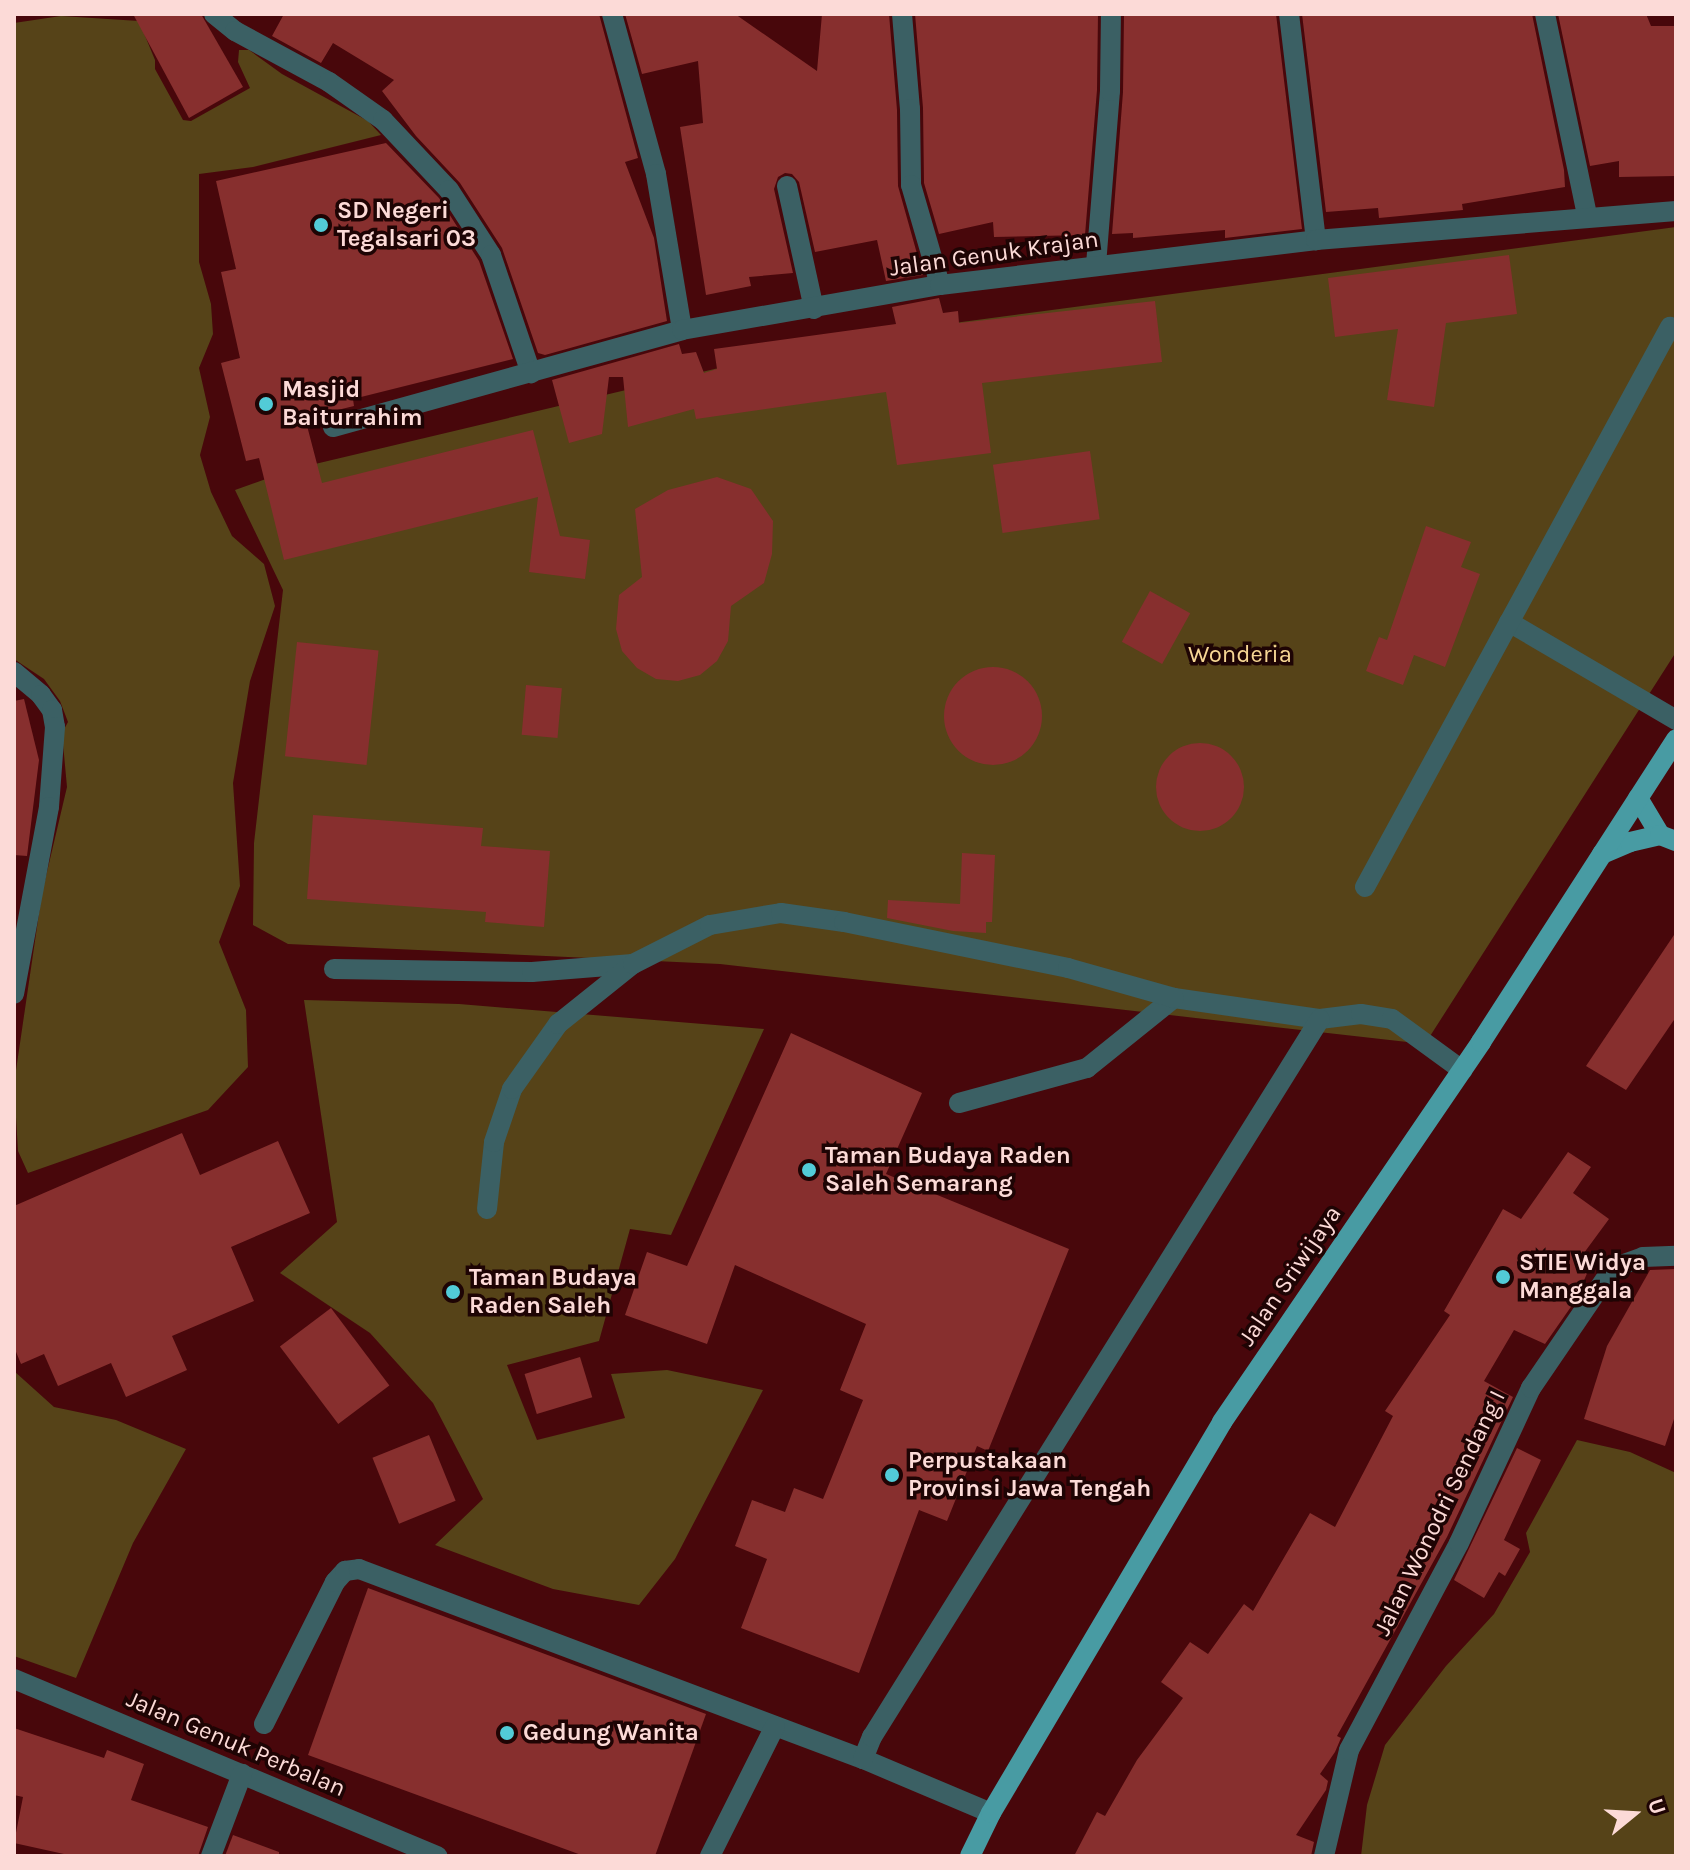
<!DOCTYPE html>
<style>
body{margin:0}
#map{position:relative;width:1690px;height:1870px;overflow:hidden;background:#48070b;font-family:Karla,sans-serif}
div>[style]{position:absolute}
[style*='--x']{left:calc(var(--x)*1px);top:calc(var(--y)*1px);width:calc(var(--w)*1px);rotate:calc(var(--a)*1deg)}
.green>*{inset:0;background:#564318}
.building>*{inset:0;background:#872f2e;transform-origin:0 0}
.round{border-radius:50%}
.minor>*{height:20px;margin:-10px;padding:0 10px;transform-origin:10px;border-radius:10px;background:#3b6064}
.major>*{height:20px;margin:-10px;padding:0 10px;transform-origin:10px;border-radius:10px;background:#489ba3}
.dots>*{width:22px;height:22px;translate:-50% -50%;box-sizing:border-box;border:4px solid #1e0404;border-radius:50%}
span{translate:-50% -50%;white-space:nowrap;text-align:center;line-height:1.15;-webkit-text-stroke:7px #1e0404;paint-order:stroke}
.poi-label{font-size:24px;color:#fcdad7;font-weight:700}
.left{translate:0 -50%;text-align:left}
.street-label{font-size:24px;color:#fcdad7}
.park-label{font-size:24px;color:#f6d694}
.frame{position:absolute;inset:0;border:16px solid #fcdad7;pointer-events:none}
.north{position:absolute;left:1594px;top:1774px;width:80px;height:80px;-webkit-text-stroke:6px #1e0404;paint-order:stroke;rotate:72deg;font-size:22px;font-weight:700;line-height:32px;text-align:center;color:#fcdad7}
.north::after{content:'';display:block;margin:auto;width:28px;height:36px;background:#fcdad7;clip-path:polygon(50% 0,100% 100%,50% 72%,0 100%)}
</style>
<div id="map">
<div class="green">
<div style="clip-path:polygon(61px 16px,139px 21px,155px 60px,155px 69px,183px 120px,191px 121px,250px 88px,238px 62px,239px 50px,249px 50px,282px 74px,368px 121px,381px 135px,253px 167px,199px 174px,199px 262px,211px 304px,213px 334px,199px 368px,210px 417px,200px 455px,211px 492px,232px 536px,264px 564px,275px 606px,250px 681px,233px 783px,240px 886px,219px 942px,246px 1010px,248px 1067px,208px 1110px,28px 1173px,18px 1151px,14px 1084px,42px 893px,67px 787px,62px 733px,68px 722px,60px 701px,44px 679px,14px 659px,14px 23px)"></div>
<div style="clip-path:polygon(1676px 227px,1676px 652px,1425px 1044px,720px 964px,288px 944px,253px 925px,254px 843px,283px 590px,235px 490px,294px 469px,849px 337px)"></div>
<div style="clip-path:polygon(304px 1000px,459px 1004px,764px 1029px,671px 1235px,630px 1229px,599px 1341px,507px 1365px,537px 1440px,625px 1418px,611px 1374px,667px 1370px,763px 1390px,675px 1559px,639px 1605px,553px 1589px,435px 1545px,483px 1499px,433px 1403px,370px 1333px,280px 1273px,337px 1222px)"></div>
<div style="clip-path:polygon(14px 1371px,54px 1407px,116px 1420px,186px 1449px,133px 1543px,76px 1678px,14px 1656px)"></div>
<div style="clip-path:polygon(1577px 1440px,1630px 1452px,1676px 1473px,1676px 1856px,1361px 1856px,1367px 1805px,1385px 1745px,1446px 1666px,1494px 1614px,1530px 1552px,1526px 1533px)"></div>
</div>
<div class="building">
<div style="clip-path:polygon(133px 14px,201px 14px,243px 87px,189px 118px)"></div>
<div style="clip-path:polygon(284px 14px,599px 14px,638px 158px,625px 162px,654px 238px,667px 321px,545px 355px,538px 353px,502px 248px,460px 183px,416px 136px,382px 91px,394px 80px,333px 43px,321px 63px,272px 36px)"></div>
<div style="clip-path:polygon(625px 14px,735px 14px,817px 71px,822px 14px,889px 14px,897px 110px,898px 186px,923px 275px,886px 281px,877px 240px,815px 252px,799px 182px,792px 174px,785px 173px,778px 177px,774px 189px,793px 273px,749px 277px,751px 286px,706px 295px,680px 127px,703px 123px,698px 61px,642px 74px)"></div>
<div style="clip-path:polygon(915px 14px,1098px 14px,1097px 90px,1085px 235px,994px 237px,993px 222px,939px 234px,924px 183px,923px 108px)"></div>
<div style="clip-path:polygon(1124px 14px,1276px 14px,1302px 229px,1225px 238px,1225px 230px,1133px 238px,1133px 233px,1112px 234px,1123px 92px)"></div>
<div style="clip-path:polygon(1302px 14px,1532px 14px,1564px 170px,1565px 187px,1462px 204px,1463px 210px,1379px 218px,1378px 208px,1326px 212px)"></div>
<div style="clip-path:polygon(1558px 14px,1646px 14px,1651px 26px,1676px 26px,1676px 176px,1619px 177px,1619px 161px,1590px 166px)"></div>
<div style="clip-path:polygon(386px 143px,439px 198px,479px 261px,513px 359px,353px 399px,354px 406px,305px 418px,322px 483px,533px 430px,560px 536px,590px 540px,585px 579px,529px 572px,538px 497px,284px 560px,259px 458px,246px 461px,221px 363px,240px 358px,221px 272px,236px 269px,216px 181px)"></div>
<div style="clip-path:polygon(1509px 255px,1517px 314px,1446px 323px,1434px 407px,1387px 400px,1398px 329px,1335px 337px,1328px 278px)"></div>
<div style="clip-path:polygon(939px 298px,943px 313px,958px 311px,959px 323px,1155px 301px,1162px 362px,982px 383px,991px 453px,897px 465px,886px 392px,696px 419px,694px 409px,628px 427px,623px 377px,609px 377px,602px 434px,569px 443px,552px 380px,679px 344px,682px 354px,696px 352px,704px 373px,717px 369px,714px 349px,896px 324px,892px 307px)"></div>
<div style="left:1090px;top:451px;width:69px;height:98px;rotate:82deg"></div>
<div style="clip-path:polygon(717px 477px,751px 489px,773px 521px,772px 554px,764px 583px,731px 606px,728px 641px,717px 661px,700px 675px,678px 681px,656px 679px,637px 668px,622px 651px,616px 629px,619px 595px,642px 577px,635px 509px,668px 490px)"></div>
<div style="clip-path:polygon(1426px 526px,1471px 542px,1461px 567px,1480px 574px,1445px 667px,1414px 655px,1403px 685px,1366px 671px,1379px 637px,1387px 640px)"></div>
<div style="left:1150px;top:591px;width:46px;height:58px;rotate:29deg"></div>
<div style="left:297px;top:642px;width:82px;height:115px;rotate:6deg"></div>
<div class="round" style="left:944px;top:667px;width:98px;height:98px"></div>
<div style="left:526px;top:685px;width:36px;height:50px;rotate:5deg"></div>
<div style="clip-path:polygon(24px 699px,39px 760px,27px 856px,14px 855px,14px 701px)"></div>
<div class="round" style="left:1156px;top:743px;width:88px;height:88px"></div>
<div style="clip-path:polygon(313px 815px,483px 828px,481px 846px,550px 851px,544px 927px,485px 922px,486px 912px,307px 899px)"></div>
<div style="clip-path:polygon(962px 853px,995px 855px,992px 922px,986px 922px,986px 933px,953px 931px,887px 918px,888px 900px,960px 904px)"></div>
<div style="clip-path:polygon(1676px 932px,1676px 1017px,1626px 1090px,1586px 1066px)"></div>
<div style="clip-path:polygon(791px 1033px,922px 1093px,886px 1174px,1069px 1249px,988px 1451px,977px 1446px,947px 1521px,919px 1510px,859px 1673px,741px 1628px,767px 1559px,735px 1546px,752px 1500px,785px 1512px,794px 1488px,823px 1499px,863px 1400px,840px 1390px,866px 1324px,735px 1265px,707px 1344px,625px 1315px,647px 1252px,687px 1266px)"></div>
<div style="clip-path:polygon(182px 1133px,200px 1175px,278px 1141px,310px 1213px,231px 1247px,254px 1301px,172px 1336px,187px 1370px,126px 1397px,111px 1363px,58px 1386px,44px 1354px,21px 1364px,14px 1347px,14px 1206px)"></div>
<div style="clip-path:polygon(1568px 1152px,1591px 1167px,1573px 1193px,1609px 1219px,1581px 1257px,1592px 1262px,1575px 1301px,1545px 1344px,1514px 1330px,1484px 1381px,1513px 1397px,1447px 1537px,1337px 1736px,1341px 1738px,1335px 1752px,1320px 1774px,1328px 1781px,1326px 1790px,1296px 1835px,1314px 1842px,1311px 1856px,1074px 1856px,1097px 1812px,1105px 1816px,1137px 1760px,1183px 1698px,1161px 1682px,1190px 1642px,1208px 1654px,1244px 1604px,1253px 1611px,1310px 1513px,1335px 1527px,1393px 1416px,1385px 1411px,1450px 1315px,1444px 1311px,1503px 1209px,1521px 1219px)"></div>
<div style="clip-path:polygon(1676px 1269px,1676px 1413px,1665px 1446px,1584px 1419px,1607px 1346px,1650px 1270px)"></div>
<div style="left:331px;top:1308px;width:97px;height:64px;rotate:53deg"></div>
<div style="left:580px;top:1357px;width:42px;height:58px;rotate:73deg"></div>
<div style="left:429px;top:1435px;width:71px;height:61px;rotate:68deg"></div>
<div style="clip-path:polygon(1517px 1448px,1541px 1460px,1504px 1540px,1520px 1549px,1505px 1576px,1499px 1572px,1484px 1598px,1454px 1580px)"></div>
<div style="clip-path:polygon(368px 1588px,706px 1714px,655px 1856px,584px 1856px,308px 1755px)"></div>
<div style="clip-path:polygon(14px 1728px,104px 1758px,107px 1750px,144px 1764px,131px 1800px,208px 1827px,198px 1856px,73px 1856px,14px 1843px,23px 1797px,14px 1795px)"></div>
<div style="clip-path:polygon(233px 1835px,279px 1852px,279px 1856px,225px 1856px)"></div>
</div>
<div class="minor">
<div style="--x:214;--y:14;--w:27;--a:39"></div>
<div style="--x:235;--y:31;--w:107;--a:28.5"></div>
<div style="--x:329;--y:82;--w:66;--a:35.1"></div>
<div style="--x:383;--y:120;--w:96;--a:46.7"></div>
<div style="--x:449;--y:190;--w:77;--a:57.1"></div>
<div style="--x:491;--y:255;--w:125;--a:71.3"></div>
<div style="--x:612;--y:14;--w:166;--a:74.6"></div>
<div style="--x:656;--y:174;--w:158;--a:80.5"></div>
<div style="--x:902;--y:14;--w:95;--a:85.2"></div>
<div style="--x:910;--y:109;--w:76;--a:89.2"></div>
<div style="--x:911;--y:185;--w:104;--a:73.8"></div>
<div style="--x:1289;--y:14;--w:228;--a:83.2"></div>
<div style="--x:1545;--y:14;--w:205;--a:78.2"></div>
<div style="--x:787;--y:186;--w:126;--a:77.6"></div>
<div style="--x:1096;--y:265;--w:175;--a:-85.4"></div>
<div style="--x:1110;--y:91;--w:77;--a:-89.3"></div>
<div style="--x:333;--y:427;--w:362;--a:-15.5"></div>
<div style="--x:682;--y:330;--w:262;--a:-9.9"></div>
<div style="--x:940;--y:285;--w:379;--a:-6.8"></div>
<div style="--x:1316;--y:240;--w:361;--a:-4.6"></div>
<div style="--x:1509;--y:622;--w:194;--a:30.4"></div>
<div style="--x:14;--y:672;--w:35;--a:40"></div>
<div style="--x:41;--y:695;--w:19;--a:54"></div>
<div style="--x:52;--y:710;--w:17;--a:80"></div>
<div style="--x:55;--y:727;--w:80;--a:94.3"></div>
<div style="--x:49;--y:807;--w:190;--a:100.6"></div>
<div style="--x:1365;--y:887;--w:638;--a:-61.43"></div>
<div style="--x:334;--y:969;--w:198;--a:0.9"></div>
<div style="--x:532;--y:972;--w:101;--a:-4.5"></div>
<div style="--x:959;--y:1103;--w:133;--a:-15.3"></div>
<div style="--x:1087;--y:1068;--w:112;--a:-38.8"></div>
<div style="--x:1174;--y:998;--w:148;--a:8.2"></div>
<div style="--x:1320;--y:1019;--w:41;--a:-7"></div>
<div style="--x:1361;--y:1014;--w:31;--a:9"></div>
<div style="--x:1392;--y:1019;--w:87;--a:36.1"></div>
<div style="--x:487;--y:1209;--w:67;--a:-84"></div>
<div style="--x:494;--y:1142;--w:56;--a:-71.2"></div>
<div style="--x:512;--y:1089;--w:80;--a:-54.7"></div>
<div style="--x:558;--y:1024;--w:96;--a:-38.7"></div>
<div style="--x:633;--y:964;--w:86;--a:-26.9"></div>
<div style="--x:710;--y:925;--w:72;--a:-9.6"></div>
<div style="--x:781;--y:913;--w:64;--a:8.1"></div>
<div style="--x:844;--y:922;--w:229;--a:11.6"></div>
<div style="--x:1068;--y:968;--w:110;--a:15.8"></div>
<div style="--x:14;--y:1679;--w:459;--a:22.7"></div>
<div style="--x:264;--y:1724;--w:159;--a:-63.4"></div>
<div style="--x:335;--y:1582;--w:15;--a:-48"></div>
<div style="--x:345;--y:1571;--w:14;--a:-8"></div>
<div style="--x:359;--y:1569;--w:539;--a:20.66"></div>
<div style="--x:991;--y:1813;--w:139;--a:-157.1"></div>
<div style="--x:863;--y:1759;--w:24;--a:-68"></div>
<div style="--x:872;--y:1737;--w:846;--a:-58.04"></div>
<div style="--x:211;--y:1856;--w:88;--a:-69.3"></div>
<div style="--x:710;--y:1856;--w:145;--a:-63.4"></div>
<div style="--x:1324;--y:1856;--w:109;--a:-76.7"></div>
<div style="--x:1349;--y:1750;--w:234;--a:-62"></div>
<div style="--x:1459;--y:1543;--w:171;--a:-65.1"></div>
<div style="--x:1531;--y:1388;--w:145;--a:-55.7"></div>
<div style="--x:1613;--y:1268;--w:32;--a:-20"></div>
<div style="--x:1643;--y:1257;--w:33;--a:-2"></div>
</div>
<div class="major">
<div style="--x:1638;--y:798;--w:43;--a:59.3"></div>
<div style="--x:1602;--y:854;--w:30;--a:-23"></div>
<div style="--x:1630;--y:842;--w:31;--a:-13"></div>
<div style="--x:1660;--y:835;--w:17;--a:21"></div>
<div style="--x:970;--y:1856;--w:48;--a:-64"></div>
<div style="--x:991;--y:1813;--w:454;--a:-59.4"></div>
<div style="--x:1222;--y:1422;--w:460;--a:-55.7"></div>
<div style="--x:1481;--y:1042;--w:360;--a:-57.2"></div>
</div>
<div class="dots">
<div style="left:321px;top:225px;background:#52cbd7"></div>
<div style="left:266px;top:404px;background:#52cbd7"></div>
<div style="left:809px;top:1170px;background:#52cbd7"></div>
<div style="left:1503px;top:1277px;background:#52cbd7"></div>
<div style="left:453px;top:1292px;background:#52cbd7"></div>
<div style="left:892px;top:1475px;background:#52cbd7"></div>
<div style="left:507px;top:1733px;background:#52cbd7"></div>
</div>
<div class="poi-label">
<span class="left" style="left:337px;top:225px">SD Negeri<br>Tegalsari 03</span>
<span class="left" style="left:282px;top:404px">Masjid<br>Baiturrahim</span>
<span class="left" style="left:825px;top:1170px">Taman Budaya Raden<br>Saleh Semarang</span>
<span class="left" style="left:1519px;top:1277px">STIE Widya<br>Manggala</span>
<span class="left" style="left:469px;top:1292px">Taman Budaya<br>Raden Saleh</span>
<span class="left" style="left:908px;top:1475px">Perpustakaan<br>Provinsi Jawa Tengah</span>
<span class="left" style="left:523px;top:1733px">Gedung Wanita</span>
</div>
<div class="street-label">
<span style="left:994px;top:254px;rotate:-8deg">Jalan Genuk Krajan</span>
<span style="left:1290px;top:1276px;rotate:-56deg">Jalan Sriwijaya</span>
<span style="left:1440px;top:1513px;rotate:-64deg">Jalan Wonodri Sendang I</span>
<span style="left:236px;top:1744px;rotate:23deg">Jalan Genuk Perbalan</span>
</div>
<div class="park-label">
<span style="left:1240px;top:655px">Wonderia</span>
</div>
<div class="frame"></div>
<div class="north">U</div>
</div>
